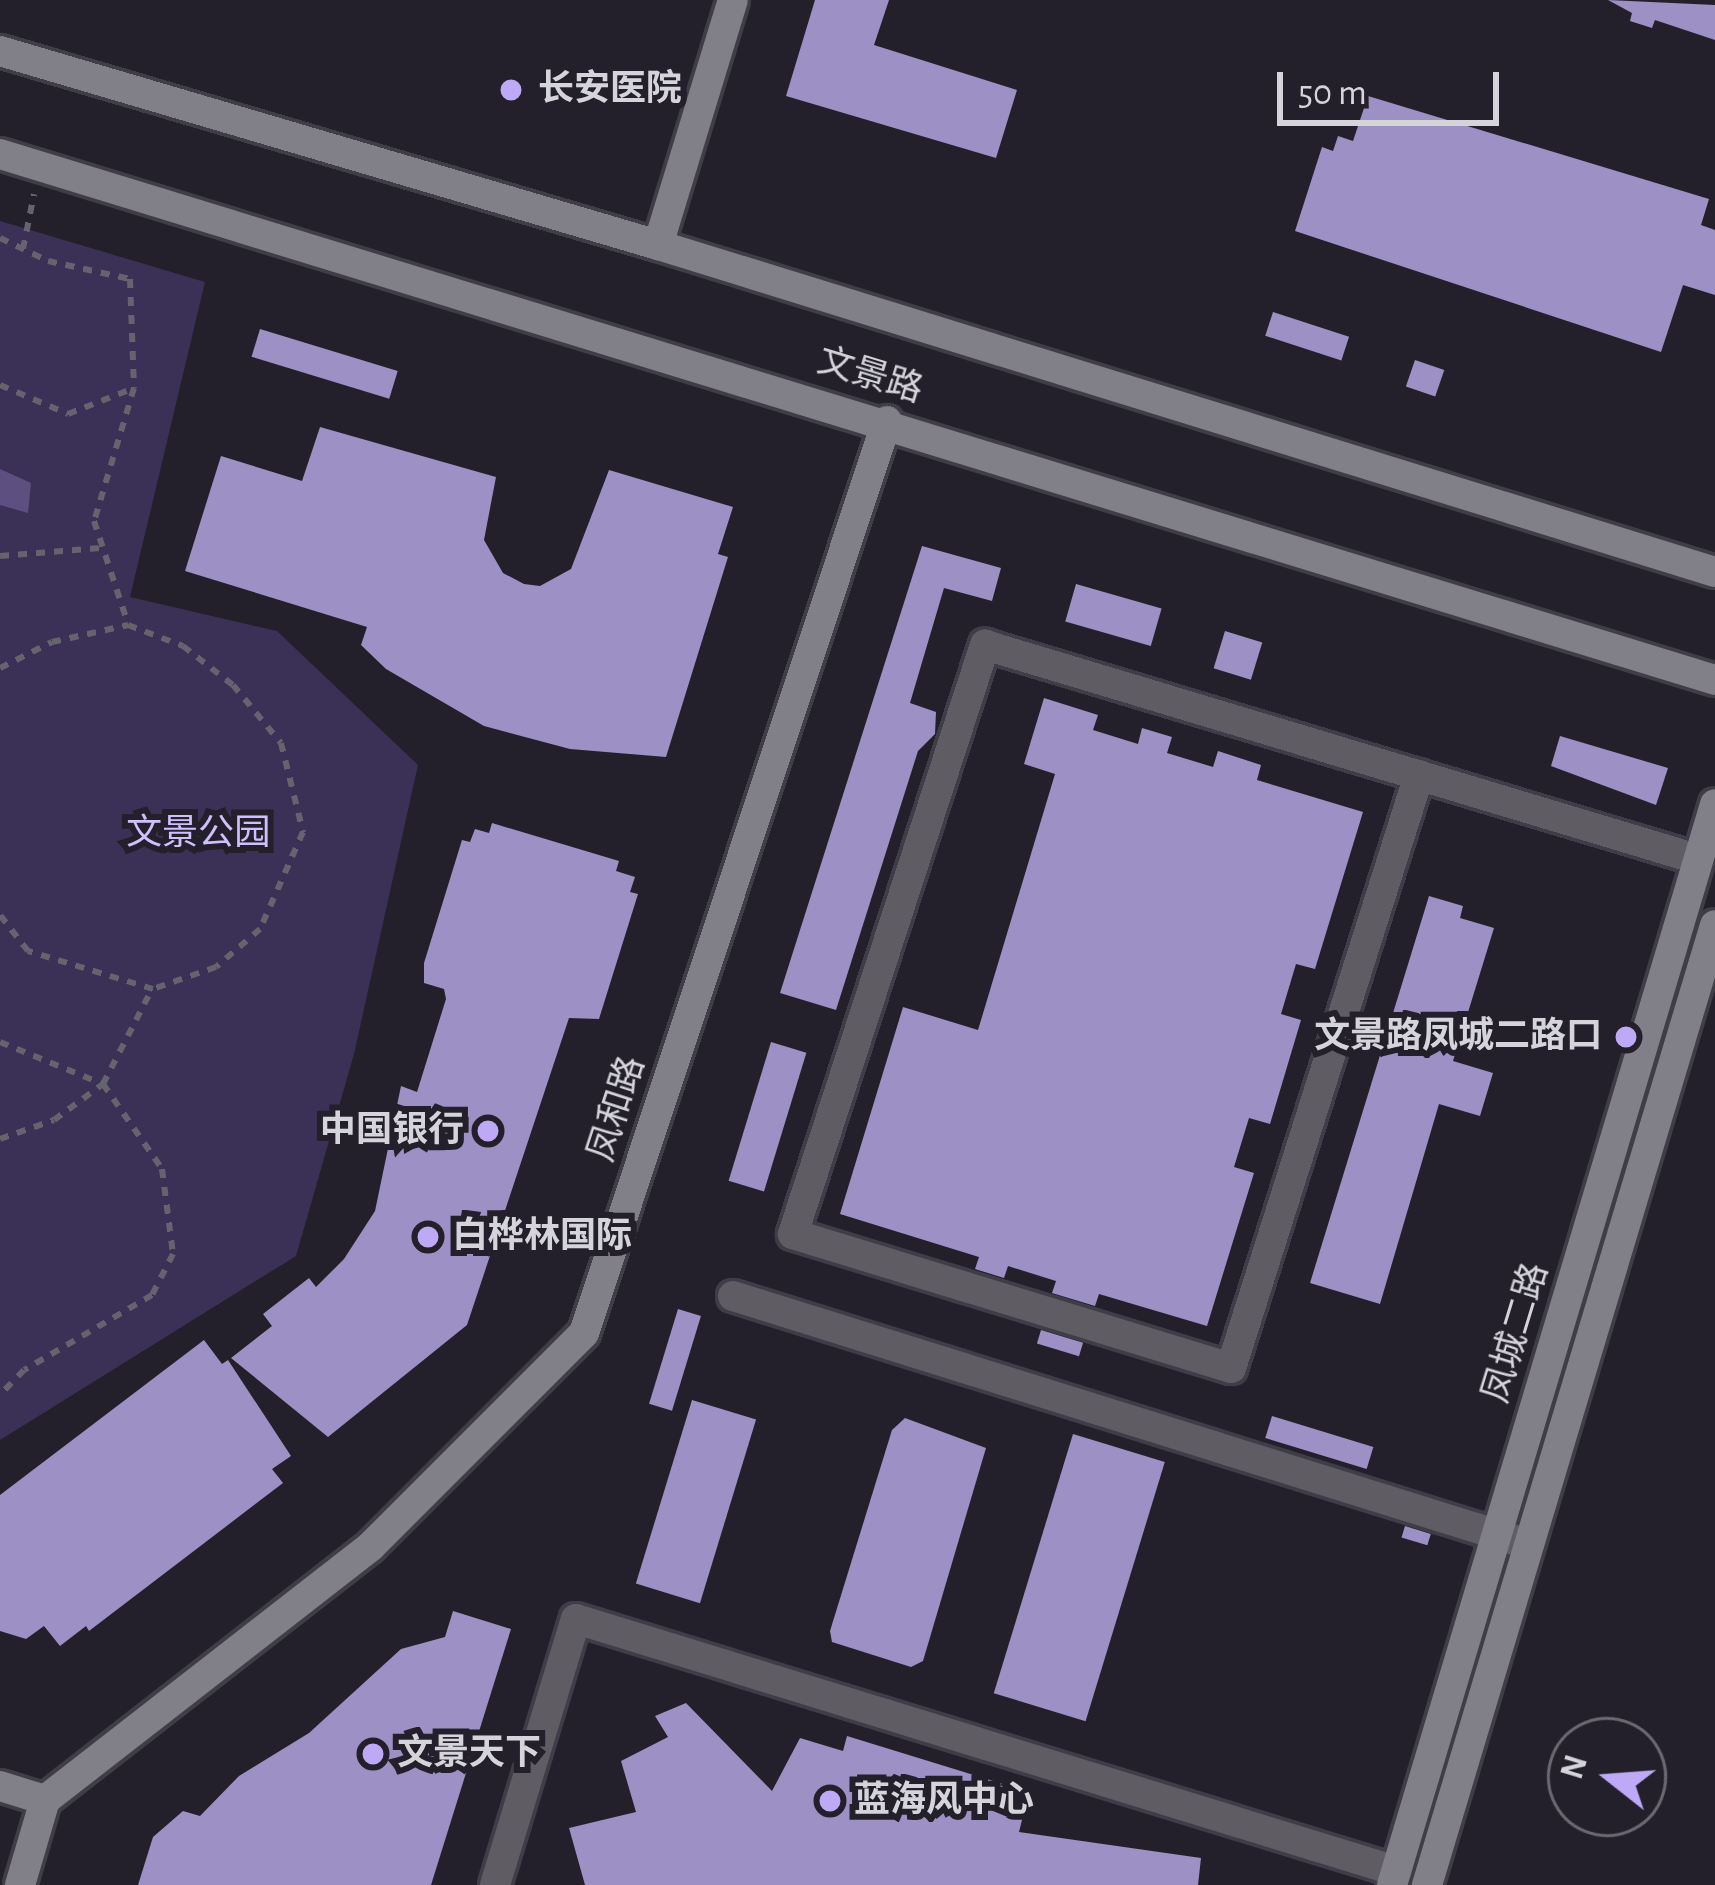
<!DOCTYPE html>
<meta charset="utf-8">
<style>
body{margin:0}
#map{position:relative;width:1715px;height:1885px;overflow:hidden;background:#23202b;font-family:"Alegreya Sans","Noto Sans SC",sans-serif}
div>[style]{position:absolute}
[style*='--x']{left:calc(var(--x)*1px);top:calc(var(--y)*1px);width:calc(var(--w)*1px);rotate:calc(var(--a)*1deg)}
.green>*{inset:0;background:#3b3056}
.water>*{inset:0;background:#5d5080}
.building>*{inset:0;background:#9d90c4;transform-origin:0 0}
.path>*{height:6px;margin-top:-3px;transform-origin:0;background:repeating-linear-gradient(90deg,#65636d 0 9px,transparent 0 18px)}
.roads{filter:drop-shadow(3px 0 #3f3d47) drop-shadow(-3px 0 #3f3d47) drop-shadow(0 3px #3f3d47) drop-shadow(0 -3px #3f3d47)}
.street>*{height:30px;margin:-15px;padding:0 15px;transform-origin:15px;border-radius:15px;background:#5f5d63}
.secondary>*{height:30px;margin:-15px;padding:0 15px;transform-origin:15px;border-radius:15px;background:#817f88}
.dots>*{width:33px;height:33px;translate:-50% -50%;box-sizing:border-box;border:6px solid #23202b;border-radius:50%}
span{translate:-50% -50%;white-space:nowrap;text-align:center;line-height:1.15;-webkit-text-stroke:12px #23202b;paint-order:stroke}
.poi-label{font-size:36px;color:#d5d4db;font-weight:700}
.left{translate:0 -50%;text-align:left}
.right{translate:-100% -50%;text-align:right}
.street-label{font-size:36px;color:#d5d4db}
.park-label{font-size:36px;color:#cfc0fd}
.north{position:absolute;left:1547px;top:1717px;width:120px;height:120px;box-sizing:border-box;background:#23202b;border:3px solid #6a6871;border-radius:50%;rotate:287deg;font-size:33px;font-weight:700;line-height:48px;text-align:center;color:#d5d4db}
.north::after{content:'';display:block;margin:auto;width:42px;height:54px;background:#bda9f5;clip-path:polygon(50% 0,100% 100%,50% 72%,0 100%)}
.scale{position:absolute;left:1277px;top:72px;width:222px;height:54px;box-sizing:border-box;border:6px solid #d5d4db;border-top:0;padding-left:15px;font-size:36px;line-height:42px;white-space:nowrap;color:#d5d4db;-webkit-text-stroke:9px #23202b;paint-order:stroke}
</style>
<div id="map">
<div class="green">
<div style="clip-path:polygon(0 221px,205px 282px,130px 597px,277px 631px,418px 765px,354px 1054px,296px 1256px,0 1440px)"></div>
</div>
<div class="water">
<div style="clip-path:polygon(0 469px,31px 483px,28px 513px,0 505px)"></div>
</div>
<div class="building">
<div style="clip-path:polygon(815px 0,889px 0,874px 45px,1017px 90px,996px 158px,786px 96px)"></div>
<div style="clip-path:polygon(1608px 0,1715px 5px,1715px 40px,1655px 20px,1652px 28px,1630px 21px,1632px 13px)"></div>
<div style="clip-path:polygon(1368px 96px,1709px 199px,1701px 225px,1715px 230px,1715px 295px,1683px 285px,1661px 352px,1295px 231px,1322px 147px,1333px 151px,1338px 136px,1353px 141px)"></div>
<div style="left:1273px;top:312px;width:80px;height:25px;rotate:18deg"></div>
<div style="left:260px;top:329px;width:144px;height:29px;rotate:17deg"></div>
<div style="left:1415px;top:360px;width:31px;height:28px;rotate:19deg"></div>
<div style="clip-path:polygon(320px 427px,496px 477px,484px 540px,503px 573px,524px 584px,540px 586px,571px 569px,609px 470px,733px 507px,718px 554px,728px 557px,666px 757px,570px 749px,484px 726px,386px 669px,361px 645px,367px 627px,185px 571px,221px 456px,302px 481px)"></div>
<div style="clip-path:polygon(922px 546px,1001px 568px,992px 601px,944px 588px,910px 703px,936px 712px,935px 734px,918px 751px,836px 1010px,780px 993px)"></div>
<div style="left:1076px;top:584px;width:89px;height:39px;rotate:16deg"></div>
<div style="left:1225px;top:631px;width:39px;height:39px;rotate:17deg"></div>
<div style="clip-path:polygon(1044px 698px,1098px 715px,1093px 730px,1138px 744px,1142px 728px,1172px 737px,1167px 753px,1213px 767px,1218px 751px,1261px 765px,1257px 780px,1363px 812px,1315px 969px,1296px 964px,1281px 1014px,1301px 1020px,1270px 1124px,1249px 1118px,1234px 1167px,1254px 1173px,1207px 1326px,1099px 1294px,1095px 1306px,1052px 1293px,1056px 1281px,1008px 1266px,1004px 1278px,975px 1269px,979px 1257px,840px 1214px,903px 1007px,978px 1030px,1055px 774px,1024px 764px)"></div>
<div style="clip-path:polygon(1560px 736px,1668px 768px,1656px 805px,1551px 766px)"></div>
<div style="clip-path:polygon(492px 823px,619px 861px,616px 871px,635px 877px,630px 892px,638px 894px,599px 1019px,569px 1018px,467px 1325px,328px 1437px,231px 1358px,272px 1326px,263px 1314px,309px 1278px,316px 1287px,344px 1259px,375px 1211px,401px 1086px,417px 1092px,446px 999px,444px 989px,424px 983px,424px 963px,462px 840px,470px 842px,475px 829px,489px 833px)"></div>
<div style="clip-path:polygon(1429px 896px,1463px 906px,1460px 918px,1494px 928px,1453px 1061px,1493px 1073px,1480px 1116px,1439px 1104px,1380px 1304px,1310px 1283px)"></div>
<div style="left:771px;top:1042px;width:37px;height:145px;rotate:17deg"></div>
<div style="left:678px;top:1309px;width:24px;height:99px;rotate:17deg"></div>
<div style="left:1041px;top:1330px;width:44px;height:14px;rotate:17deg"></div>
<div style="clip-path:polygon(204px 1340px,222px 1364px,228px 1360px,291px 1456px,272px 1469px,283px 1483px,89px 1631px,86px 1626px,60px 1646px,44px 1626px,26px 1639px,0 1631px,0 1495px)"></div>
<div style="left:692px;top:1400px;width:67px;height:192px;rotate:17deg"></div>
<div style="left:1272px;top:1416px;width:106px;height:23px;rotate:17deg"></div>
<div style="clip-path:polygon(905px 1418px,986px 1448px,923px 1661px,911px 1667px,832px 1642px,830px 1631px,892px 1430px)"></div>
<div style="left:1073px;top:1434px;width:96px;height:271px;rotate:17deg"></div>
<div style="left:1405px;top:1526px;width:27px;height:12px;rotate:17deg"></div>
<div style="clip-path:polygon(453px 1611px,511px 1629px,431px 1885px,138px 1885px,153px 1837px,183px 1811px,200px 1816px,239px 1776px,309px 1733px,401px 1649px,445px 1637px)"></div>
<div style="clip-path:polygon(686px 1703px,772px 1791px,800px 1738px,843px 1751px,847px 1736px,1029px 1792px,1019px 1832px,1201px 1858px,1198px 1885px,585px 1885px,569px 1828px,636px 1812px,621px 1761px,668px 1737px,655px 1716px)"></div>
</div>
<div class="path">
<div style="--x:0;--y:238;--w:53;--a:25.6"></div>
<div style="--x:48;--y:261;--w:84;--a:12.4"></div>
<div style="--x:130;--y:279;--w:109;--a:87.9"></div>
<div style="--x:134;--y:388;--w:139;--a:106.7"></div>
<div style="--x:94;--y:521;--w:108;--a:71.7"></div>
<div style="--x:23;--y:249;--w:56;--a:-78.7"></div>
<div style="--x:0;--y:385;--w:74;--a:23.1"></div>
<div style="--x:68;--y:414;--w:71;--a:-21.5"></div>
<div style="--x:0;--y:556;--w:100;--a:-4.6"></div>
<div style="--x:0;--y:668;--w:58;--a:-26.6"></div>
<div style="--x:52;--y:642;--w:78;--a:-12.6"></div>
<div style="--x:128;--y:625;--w:59;--a:20.9"></div>
<div style="--x:183;--y:646;--w:63;--a:38"></div>
<div style="--x:233;--y:685;--w:75;--a:50.4"></div>
<div style="--x:281;--y:743;--w:92;--a:76.1"></div>
<div style="--x:303;--y:832;--w:106;--a:113.9"></div>
<div style="--x:260;--y:929;--w:58;--a:139.2"></div>
<div style="--x:216;--y:967;--w:67;--a:160.8"></div>
<div style="--x:153;--y:989;--w:131;--a:-163.1"></div>
<div style="--x:28;--y:951;--w:46;--a:-127.9"></div>
<div style="--x:0;--y:1042;--w:111;--a:22.2"></div>
<div style="--x:103;--y:1084;--w:103;--a:55.2"></div>
<div style="--x:162;--y:1169;--w:86;--a:82.6"></div>
<div style="--x:173;--y:1254;--w:46;--a:117.1"></div>
<div style="--x:152;--y:1295;--w:148;--a:149.6"></div>
<div style="--x:24;--y:1370;--w:35;--a:134"></div>
<div style="--x:0;--y:1139;--w:57;--a:-19.4"></div>
<div style="--x:54;--y:1120;--w:61;--a:-36.3"></div>
<div style="--x:103;--y:1084;--w:107;--a:-62.7"></div>
</div>
<div class="roads">
<div class="street">
<div style="--x:1419;--y:775;--w:622;--a:107.59"></div>
<div style="--x:1231;--y:1368;--w:458;--a:-163"></div>
<div style="--x:793;--y:1234;--w:620;--a:-71.95"></div>
<div style="--x:985;--y:645;--w:743;--a:16.73"></div>
<div style="--x:733;--y:1296;--w:826;--a:17.34"></div>
<div style="--x:495;--y:1885;--w:278;--a:-73.1"></div>
<div style="--x:576;--y:1619;--w:858;--a:17.08"></div>
</div>
<div class="secondary">
<div style="--x:0;--y:51;--w:686;--a:16.43"></div>
<div style="--x:658;--y:245;--w:1106;--a:17.19"></div>
<div style="--x:0;--y:154;--w:1794;--a:17.05"></div>
<div style="--x:658;--y:245;--w:256;--a:-73"></div>
<div style="--x:0;--y:1786;--w:47;--a:17.3"></div>
<div style="--x:20;--y:1885;--w:89;--a:-73.6"></div>
<div style="--x:45;--y:1800;--w:413;--a:-37.9"></div>
<div style="--x:371;--y:1546;--w:301;--a:-45"></div>
<div style="--x:584;--y:1333;--w:961;--a:-71.62"></div>
<div style="--x:1392;--y:1885;--w:1128;--a:-73.36"></div>
<div style="--x:1427;--y:1885;--w:1002;--a:-73.3"></div>
</div>
</div>
<div class="dots">
<div style="left:511px;top:90px;background:#bda9f5"></div>
<div style="left:1626px;top:1037px;background:#bda9f5"></div>
<div style="left:488px;top:1131px;background:#bda9f5"></div>
<div style="left:428px;top:1237px;background:#bda9f5"></div>
<div style="left:373px;top:1754px;background:#bda9f5"></div>
<div style="left:830px;top:1801px;background:#bda9f5"></div>
</div>
<div class="poi-label">
<span class="left" style="left:538px;top:90px">长安医院</span>
<span class="right" style="left:1602px;top:1037px">文景路凤城二路口</span>
<span class="right" style="left:464px;top:1131px">中国银行</span>
<span class="left" style="left:452px;top:1237px">白桦林国际</span>
<span class="left" style="left:397px;top:1754px">文景天下</span>
<span class="left" style="left:854px;top:1801px">蓝海风中心</span>
</div>
<div class="street-label">
<span style="left:870px;top:376px;rotate:17deg">文景路</span>
<span style="left:617px;top:1109px;rotate:-72deg">凤和路</span>
<span style="left:1516px;top:1333px;rotate:-73deg">凤城二路</span>
</div>
<div class="park-label">
<span style="left:198px;top:834px">文景公园</span>
</div>
<div class="north">N</div>
<div class="scale">50 m</div>
</div>
